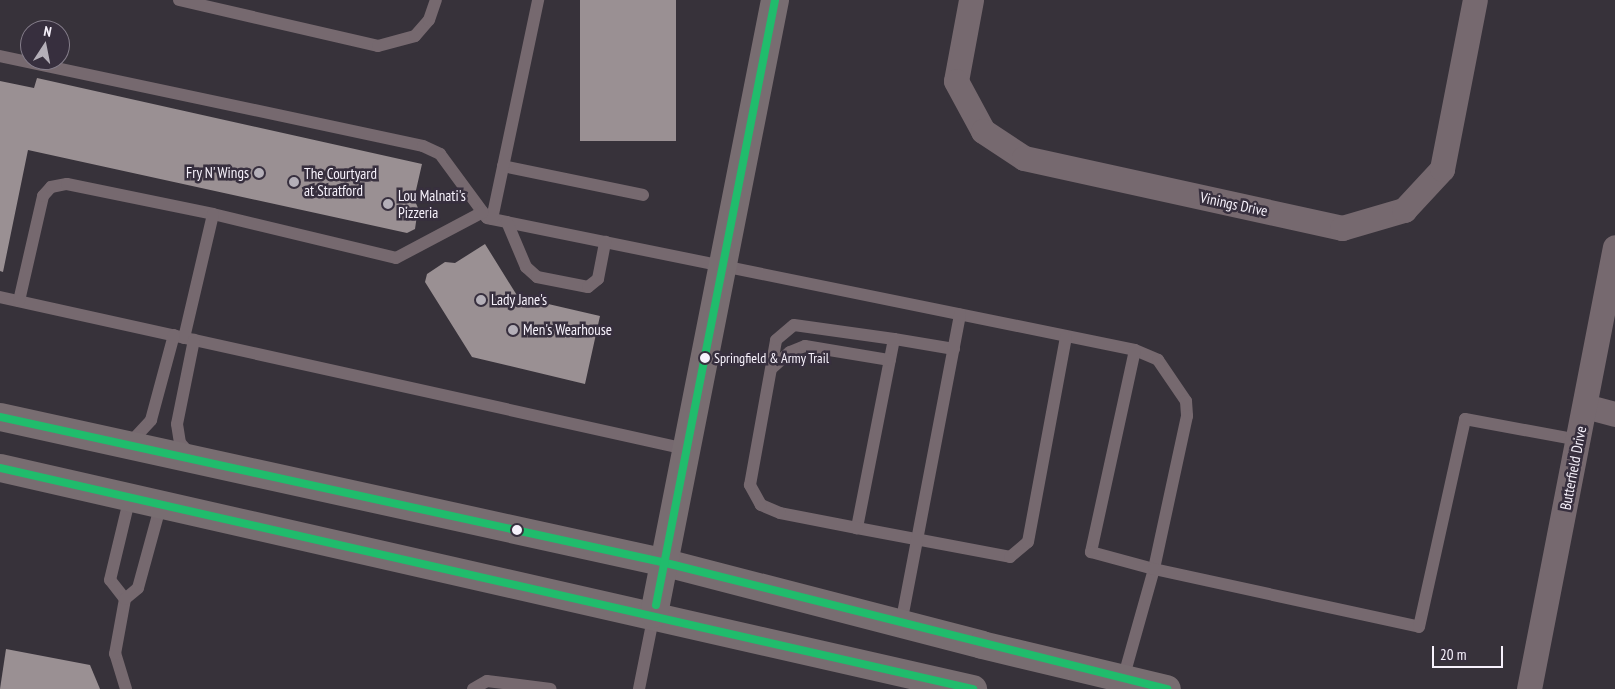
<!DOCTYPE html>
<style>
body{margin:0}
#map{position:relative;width:1615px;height:689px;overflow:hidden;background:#37323a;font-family:"PT Sans Narrow",sans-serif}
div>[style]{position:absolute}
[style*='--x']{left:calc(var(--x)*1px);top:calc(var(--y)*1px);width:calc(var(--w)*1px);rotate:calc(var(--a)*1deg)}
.building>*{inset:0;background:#9a9093;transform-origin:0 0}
.lane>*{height:12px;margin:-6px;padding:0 6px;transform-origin:6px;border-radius:6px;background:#76696f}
.street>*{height:25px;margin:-12.5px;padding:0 12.5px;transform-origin:12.5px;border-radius:12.5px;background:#76696f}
.secondary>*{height:28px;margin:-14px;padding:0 14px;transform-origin:14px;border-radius:14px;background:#786d71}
.bus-1>*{height:8px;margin:-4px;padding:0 4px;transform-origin:4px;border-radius:4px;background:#20bc6c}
.dots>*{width:14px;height:14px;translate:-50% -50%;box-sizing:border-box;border:2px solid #372f3e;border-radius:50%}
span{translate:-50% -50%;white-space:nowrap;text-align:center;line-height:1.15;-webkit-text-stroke:5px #372f3e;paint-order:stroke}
.bus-label{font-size:14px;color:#f7f2fc}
.left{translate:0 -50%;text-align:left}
.poi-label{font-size:15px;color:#f7f2fc}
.right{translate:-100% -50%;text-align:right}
.street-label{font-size:15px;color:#f7f2fc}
.north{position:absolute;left:20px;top:20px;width:50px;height:50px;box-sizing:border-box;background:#372f3e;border:1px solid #847d8a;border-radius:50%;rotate:11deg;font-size:14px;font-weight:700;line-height:20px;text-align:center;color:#f7f2fc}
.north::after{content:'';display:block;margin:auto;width:18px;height:22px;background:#b4afb8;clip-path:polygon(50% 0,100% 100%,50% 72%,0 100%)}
.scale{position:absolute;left:1432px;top:646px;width:71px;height:22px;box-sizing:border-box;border:2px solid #f7f2fc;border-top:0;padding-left:6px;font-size:15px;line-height:18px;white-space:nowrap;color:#f7f2fc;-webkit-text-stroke:4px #372f3e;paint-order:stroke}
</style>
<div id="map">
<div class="building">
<div style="left:580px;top:0;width:96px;height:141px"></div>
<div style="clip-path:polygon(37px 78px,422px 164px,414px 199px,418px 208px,415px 229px,407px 233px,28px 150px,3px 272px,0 271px,0 81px,34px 88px)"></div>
<div style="clip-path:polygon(485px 244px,518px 297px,600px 316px,585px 384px,472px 357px,425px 282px,427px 274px,445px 262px,455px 263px)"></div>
<div style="clip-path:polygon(6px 649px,90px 665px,100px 689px,0 689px)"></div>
</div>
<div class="lane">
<div style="--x:179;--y:0;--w:204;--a:13"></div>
<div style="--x:378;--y:46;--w:38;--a:-15"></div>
<div style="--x:415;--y:36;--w:21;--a:-49"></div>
<div style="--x:429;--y:20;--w:21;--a:-71"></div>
<div style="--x:0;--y:56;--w:432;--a:12"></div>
<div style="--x:423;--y:146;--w:19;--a:25"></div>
<div style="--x:440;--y:154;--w:79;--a:53.7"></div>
<div style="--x:487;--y:218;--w:661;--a:11.51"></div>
<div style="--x:1135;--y:350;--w:25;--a:23"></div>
<div style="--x:1158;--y:360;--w:50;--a:55.7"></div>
<div style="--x:1186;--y:401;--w:15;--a:86"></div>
<div style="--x:1187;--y:416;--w:157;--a:102.2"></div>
<div style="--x:1154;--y:569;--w:114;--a:105.7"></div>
<div style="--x:503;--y:166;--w:143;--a:11.7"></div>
<div style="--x:492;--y:219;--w:224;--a:-78.1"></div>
<div style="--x:507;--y:222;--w:49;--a:67.1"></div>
<div style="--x:526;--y:267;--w:15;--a:42"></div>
<div style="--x:537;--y:277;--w:52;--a:11.1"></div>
<div style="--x:588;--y:287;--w:13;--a:-39"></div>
<div style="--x:598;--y:279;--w:38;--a:-79"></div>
<div style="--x:0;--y:297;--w:703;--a:12.49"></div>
<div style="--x:19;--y:301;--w:108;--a:-77.1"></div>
<div style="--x:43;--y:196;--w:12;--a:-48"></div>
<div style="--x:51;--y:187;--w:16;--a:-11"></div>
<div style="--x:67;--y:184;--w:149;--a:11.6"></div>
<div style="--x:213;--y:214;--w:188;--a:13.5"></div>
<div style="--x:396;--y:258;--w:98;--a:-27.9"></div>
<div style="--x:184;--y:338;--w:127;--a:-76.8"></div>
<div style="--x:954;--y:349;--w:61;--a:-170.5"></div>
<div style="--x:894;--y:339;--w:193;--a:101.1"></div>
<div style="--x:857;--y:528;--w:156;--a:10.7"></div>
<div style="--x:1010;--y:557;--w:23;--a:-40"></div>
<div style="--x:1028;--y:542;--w:208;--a:-79.5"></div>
<div style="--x:1135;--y:350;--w:207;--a:102.3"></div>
<div style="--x:1091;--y:552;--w:65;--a:15.1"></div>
<div style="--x:1154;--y:569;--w:271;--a:12.3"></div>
<div style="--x:1419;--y:627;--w:213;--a:-77.5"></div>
<div style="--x:1465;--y:419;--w:115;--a:10.5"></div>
<div style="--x:772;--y:368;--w:24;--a:-42"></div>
<div style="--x:790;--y:352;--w:16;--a:-22"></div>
<div style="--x:805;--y:346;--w:86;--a:9.4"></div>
<div style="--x:128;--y:445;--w:34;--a:-47"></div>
<div style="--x:151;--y:420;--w:88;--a:-74.9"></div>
<div style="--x:190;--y:454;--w:15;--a:-132"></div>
<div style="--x:180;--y:443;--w:19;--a:-99"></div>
<div style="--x:177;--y:424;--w:86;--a:-78.6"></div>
<div style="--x:857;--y:528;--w:78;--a:-169"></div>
<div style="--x:780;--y:513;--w:21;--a:-157"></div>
<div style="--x:761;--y:505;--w:23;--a:-119"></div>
<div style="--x:750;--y:485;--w:147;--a:-79.8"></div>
<div style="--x:776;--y:340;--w:23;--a:-40"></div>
<div style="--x:794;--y:325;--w:101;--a:8"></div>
<div style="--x:125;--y:599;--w:24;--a:-128"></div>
<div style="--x:110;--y:580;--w:85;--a:-76.5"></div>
<div style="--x:901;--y:624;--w:315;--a:-79.2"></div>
<div style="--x:126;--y:689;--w:37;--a:-107"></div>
<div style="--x:115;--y:654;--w:56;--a:-79.7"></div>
<div style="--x:125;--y:599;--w:17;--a:-40"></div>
<div style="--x:138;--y:588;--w:87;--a:-74.7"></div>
<div style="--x:473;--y:689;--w:16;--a:-30"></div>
<div style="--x:487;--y:681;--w:64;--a:7.2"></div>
<div style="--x:639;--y:689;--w:76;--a:-78.7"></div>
</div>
<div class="street">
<div style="--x:971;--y:0;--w:82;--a:100.5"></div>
<div style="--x:956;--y:81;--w:57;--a:61.6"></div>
<div style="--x:983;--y:131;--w:49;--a:33.4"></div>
<div style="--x:1024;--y:158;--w:326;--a:12.4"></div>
<div style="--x:1342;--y:228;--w:65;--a:-16.2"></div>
<div style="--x:1404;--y:210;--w:56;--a:-47.2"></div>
<div style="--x:1442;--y:169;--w:172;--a:-79"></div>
<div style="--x:1585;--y:406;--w:31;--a:15"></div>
<div style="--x:1529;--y:689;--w:450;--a:-79"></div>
</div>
<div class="secondary">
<div style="--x:0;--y:417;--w:682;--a:12.36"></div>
<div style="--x:666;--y:563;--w:326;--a:14.5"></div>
<div style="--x:982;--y:645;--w:190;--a:13.4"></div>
<div style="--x:0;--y:468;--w:998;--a:12.8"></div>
<div style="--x:654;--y:614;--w:626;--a:-78.85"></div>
</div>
<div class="bus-1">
<div style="--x:0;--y:417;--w:682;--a:12.36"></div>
<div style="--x:666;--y:563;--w:517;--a:14.12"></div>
<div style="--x:0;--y:468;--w:998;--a:12.8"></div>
<div style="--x:656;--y:605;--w:617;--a:-78.87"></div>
</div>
<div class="dots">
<div style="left:259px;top:173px;background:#b4afb8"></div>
<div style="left:294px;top:182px;background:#b4afb8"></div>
<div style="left:388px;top:204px;background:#b4afb8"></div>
<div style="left:481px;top:300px;background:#b4afb8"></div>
<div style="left:513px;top:330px;background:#b4afb8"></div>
<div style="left:705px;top:358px;background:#f7f2fc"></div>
<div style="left:517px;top:530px;background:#f7f2fc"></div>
</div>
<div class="bus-label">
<span class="left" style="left:714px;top:358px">Springfield &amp; Army Trail</span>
</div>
<div class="poi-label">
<span class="right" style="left:249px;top:173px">Fry N' Wings</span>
<span class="left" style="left:304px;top:182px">The Courtyard<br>at Stratford</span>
<span class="left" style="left:398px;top:204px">Lou Malnati's<br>Pizzeria</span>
<span class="left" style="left:491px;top:300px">Lady Jane's</span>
<span class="left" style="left:523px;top:330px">Men's Wearhouse</span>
</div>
<div class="street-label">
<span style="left:1234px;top:204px;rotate:12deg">Vinings Drive</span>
<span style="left:1573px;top:468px;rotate:-79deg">Butterfield Drive</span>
</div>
<div class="north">N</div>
<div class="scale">20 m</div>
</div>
